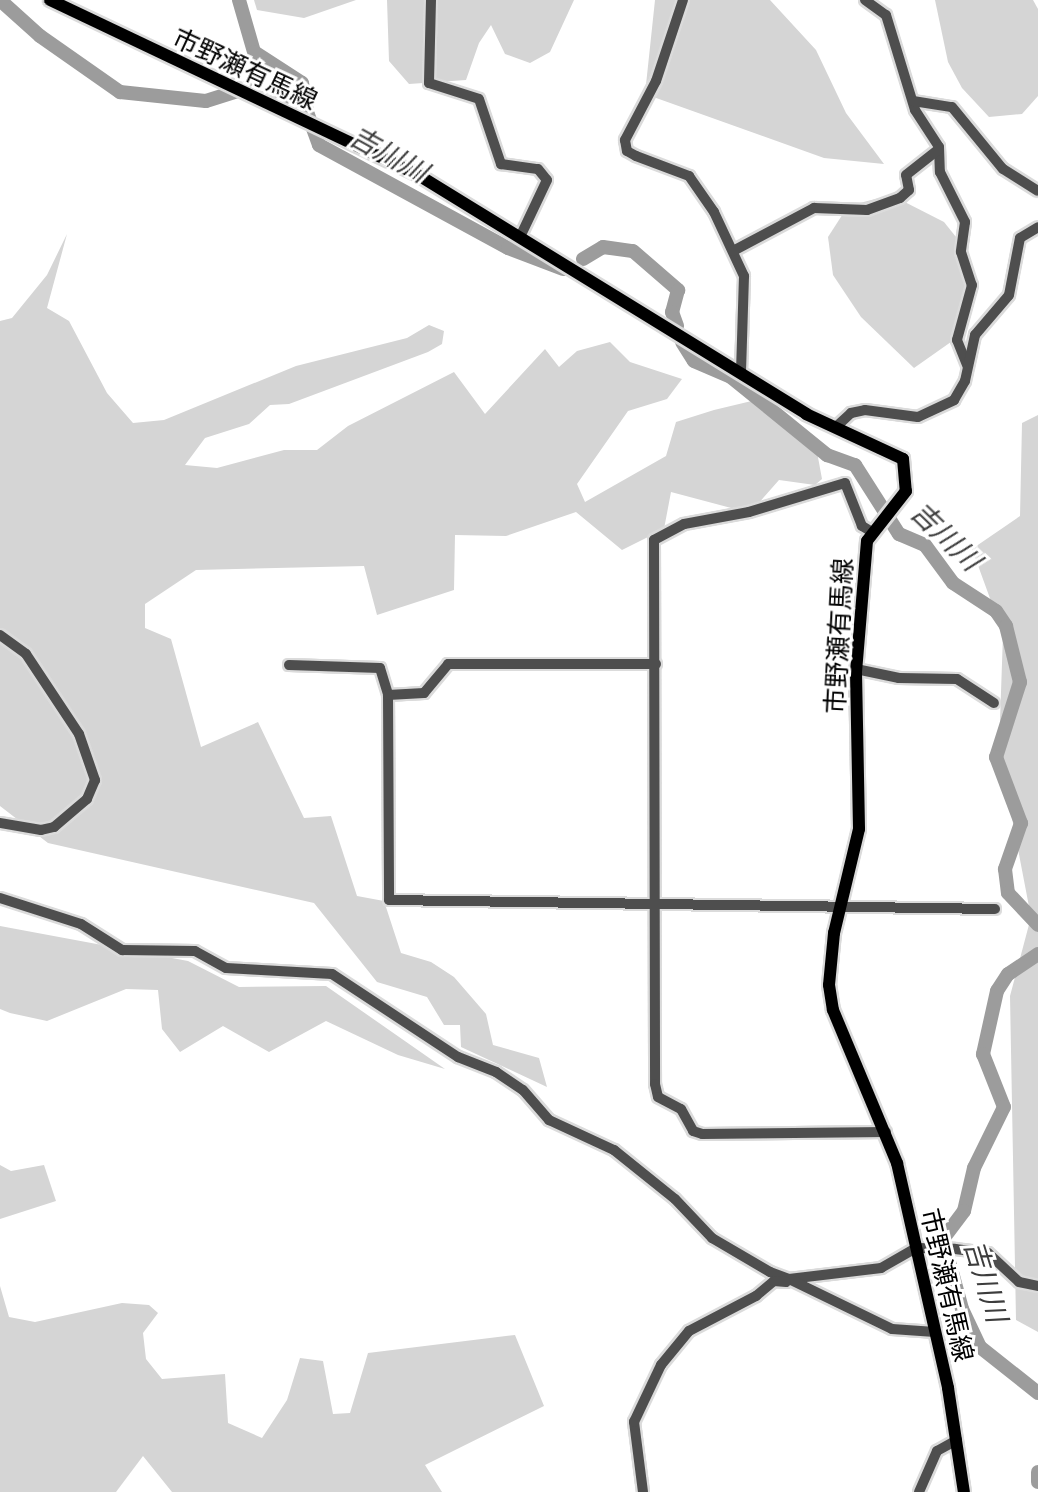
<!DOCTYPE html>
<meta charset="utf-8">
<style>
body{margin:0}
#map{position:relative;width:1038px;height:1492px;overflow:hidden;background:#fff;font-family:"Golos Text","Noto Sans JP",sans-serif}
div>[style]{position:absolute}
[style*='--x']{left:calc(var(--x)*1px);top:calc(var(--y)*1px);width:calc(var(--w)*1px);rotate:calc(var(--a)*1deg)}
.green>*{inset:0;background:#d5d5d5}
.river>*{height:14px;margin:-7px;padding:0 7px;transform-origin:7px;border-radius:7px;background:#9c9c9c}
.roads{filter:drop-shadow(2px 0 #dbdbdb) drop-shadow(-2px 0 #dbdbdb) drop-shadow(0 2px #dbdbdb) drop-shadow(0 -2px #dbdbdb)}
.minor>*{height:10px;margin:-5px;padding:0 5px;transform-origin:5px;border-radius:5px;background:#4e4e4e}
.major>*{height:12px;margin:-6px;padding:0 6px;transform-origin:6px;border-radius:6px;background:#000}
span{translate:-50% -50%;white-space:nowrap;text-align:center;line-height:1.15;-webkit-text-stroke:6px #fff;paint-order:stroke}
.street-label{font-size:26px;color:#000}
.water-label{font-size:28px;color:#3d3d3d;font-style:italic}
</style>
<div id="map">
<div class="green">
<div style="clip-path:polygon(254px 0,356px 0,304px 18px,257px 10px)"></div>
<div style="clip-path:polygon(387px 0,574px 0,550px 52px,530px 63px,505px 54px,491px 25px,479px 43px,466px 80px,409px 84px,389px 61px)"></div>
<div style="clip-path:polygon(655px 0,770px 0,816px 50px,846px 113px,884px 164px,824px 158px,645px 94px)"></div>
<div style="clip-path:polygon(935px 0,1033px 0,1038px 9px,1038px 96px,1022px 114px,989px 117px,962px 88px,948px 62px)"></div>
<div style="clip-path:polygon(891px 195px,944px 222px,968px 252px,975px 296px,958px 337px,914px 368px,861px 317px,833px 275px,828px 237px,848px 206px)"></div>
<div style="clip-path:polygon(67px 234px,47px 308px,69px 321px,107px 393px,133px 423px,164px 420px,296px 366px,407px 338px,429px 325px,444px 331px,442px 344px,428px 352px,289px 404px,270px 405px,249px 424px,205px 438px,185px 465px,217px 468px,284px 450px,317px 450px,348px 426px,454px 372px,485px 414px,545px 349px,559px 367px,577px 351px,610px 342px,630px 362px,682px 379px,667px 399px,628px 411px,577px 484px,585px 502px,666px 456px,676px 422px,714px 410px,760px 399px,775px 404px,815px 441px,822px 479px,815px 485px,779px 480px,750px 513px,671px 492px,664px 529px,622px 550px,576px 512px,506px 536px,455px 535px,454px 590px,377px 615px,364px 566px,196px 570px,145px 604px,145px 628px,171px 639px,201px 747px,258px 722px,304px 818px,331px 816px,357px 896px,384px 901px,401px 953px,431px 962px,454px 977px,486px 1014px,493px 1045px,539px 1058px,547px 1087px,461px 1047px,460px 1025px,444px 1025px,427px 997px,377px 982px,314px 903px,48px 843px,0 806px,0 321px,12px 318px,47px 275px)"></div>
<div style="clip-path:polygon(1038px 415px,1038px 1332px,1016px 1320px,1010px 996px,1031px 917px,999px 750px,1003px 634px,972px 549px,1020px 516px,1022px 423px)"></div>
<div style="clip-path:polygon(0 926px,188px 961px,239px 987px,326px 986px,445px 1069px,398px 1055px,326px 1021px,269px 1052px,223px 1026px,180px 1052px,162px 1029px,158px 990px,126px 989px,47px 1021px,10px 1013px,0 1009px)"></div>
<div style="clip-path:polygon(0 1165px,11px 1171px,44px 1165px,56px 1201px,0 1219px)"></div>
<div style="clip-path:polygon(0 1286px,9px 1317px,35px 1322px,122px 1303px,149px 1305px,158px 1313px,143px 1333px,146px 1359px,162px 1379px,225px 1374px,228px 1423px,262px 1438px,287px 1400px,300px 1358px,323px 1361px,333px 1414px,350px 1413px,368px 1353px,515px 1335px,544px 1406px,425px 1465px,442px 1492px,172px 1492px,143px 1456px,116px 1492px,0 1492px)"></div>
</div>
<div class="river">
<div style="--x:0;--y:0;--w:54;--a:42"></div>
<div style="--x:40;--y:36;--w:98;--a:35"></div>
<div style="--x:120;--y:92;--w:86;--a:6"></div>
<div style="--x:206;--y:101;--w:43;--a:-17.6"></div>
<div style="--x:239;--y:0;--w:54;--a:73.9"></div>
<div style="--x:254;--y:52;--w:57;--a:32.9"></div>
<div style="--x:302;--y:83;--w:29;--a:80"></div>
<div style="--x:266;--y:97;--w:44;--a:20.1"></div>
<div style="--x:307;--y:112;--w:35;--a:70"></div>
<div style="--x:319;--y:145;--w:215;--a:28.6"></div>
<div style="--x:508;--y:248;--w:59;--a:20.9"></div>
<div style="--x:583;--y:259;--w:23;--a:-31"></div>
<div style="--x:603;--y:247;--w:30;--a:8"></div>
<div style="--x:633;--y:251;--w:60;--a:40.9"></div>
<div style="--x:678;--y:290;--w:23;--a:105"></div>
<div style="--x:672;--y:312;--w:15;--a:70"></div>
<div style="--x:682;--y:342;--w:22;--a:58"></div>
<div style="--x:694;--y:361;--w:40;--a:23.4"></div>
<div style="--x:731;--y:377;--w:124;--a:39.1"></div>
<div style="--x:827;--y:455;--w:30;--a:20"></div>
<div style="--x:855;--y:465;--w:82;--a:57.5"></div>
<div style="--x:899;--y:534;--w:28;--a:23"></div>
<div style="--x:925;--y:545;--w:47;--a:53.6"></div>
<div style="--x:953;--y:583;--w:51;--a:33.1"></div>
<div style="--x:996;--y:611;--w:18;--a:56"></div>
<div style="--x:1006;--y:626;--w:58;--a:76"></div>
<div style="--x:1020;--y:682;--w:79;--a:107.7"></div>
<div style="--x:996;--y:757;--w:71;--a:69.3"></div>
<div style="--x:1021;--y:823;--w:49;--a:109.2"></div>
<div style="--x:1005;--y:869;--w:24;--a:83"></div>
<div style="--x:1008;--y:893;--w:44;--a:46.8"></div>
<div style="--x:1038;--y:954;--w:36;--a:146"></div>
<div style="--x:1008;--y:974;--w:20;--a:123"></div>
<div style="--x:997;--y:991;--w:65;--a:102.5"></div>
<div style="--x:983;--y:1054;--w:57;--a:68.4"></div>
<div style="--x:1004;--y:1107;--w:68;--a:116.2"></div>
<div style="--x:974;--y:1168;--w:44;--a:103.1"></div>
<div style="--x:964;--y:1211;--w:35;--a:127"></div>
<div style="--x:943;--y:1239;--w:73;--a:74.8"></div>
<div style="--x:962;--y:1309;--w:42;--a:64.7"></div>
<div style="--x:980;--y:1347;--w:74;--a:38.4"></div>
<div style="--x:1038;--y:1472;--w:10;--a:90"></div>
</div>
<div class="roads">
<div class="minor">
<div style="--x:431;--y:0;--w:83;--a:91.4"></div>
<div style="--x:429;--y:83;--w:52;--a:17.7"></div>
<div style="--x:479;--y:99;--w:69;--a:71.3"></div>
<div style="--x:501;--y:164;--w:37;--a:8"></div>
<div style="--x:538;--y:169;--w:14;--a:51"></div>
<div style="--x:547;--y:180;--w:61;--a:115.3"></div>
<div style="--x:683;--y:0;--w:85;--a:108.4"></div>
<div style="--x:656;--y:81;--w:67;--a:117.7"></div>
<div style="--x:625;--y:140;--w:11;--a:80"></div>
<div style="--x:627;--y:151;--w:10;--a:29"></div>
<div style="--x:636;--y:156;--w:57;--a:20.7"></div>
<div style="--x:689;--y:176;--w:44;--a:55.2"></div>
<div style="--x:714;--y:212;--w:71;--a:64.9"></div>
<div style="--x:744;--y:276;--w:96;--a:91.8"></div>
<div style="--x:865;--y:0;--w:26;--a:36"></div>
<div style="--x:886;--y:15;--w:99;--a:73"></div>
<div style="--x:915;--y:110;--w:44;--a:57"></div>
<div style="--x:939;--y:147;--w:25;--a:88"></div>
<div style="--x:940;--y:172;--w:56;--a:63.4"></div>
<div style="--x:965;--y:222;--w:30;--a:98"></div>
<div style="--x:961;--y:252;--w:35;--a:72"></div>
<div style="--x:972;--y:285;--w:57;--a:105.3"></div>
<div style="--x:957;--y:340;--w:27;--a:68"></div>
<div style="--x:913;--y:101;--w:39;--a:9"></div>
<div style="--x:952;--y:107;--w:80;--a:50.6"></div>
<div style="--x:1003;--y:169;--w:41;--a:32.2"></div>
<div style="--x:733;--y:251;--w:92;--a:-28"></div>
<div style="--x:814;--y:208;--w:53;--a:2.2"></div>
<div style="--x:867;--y:210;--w:35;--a:-20"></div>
<div style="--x:900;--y:198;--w:12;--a:-42"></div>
<div style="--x:909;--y:190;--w:15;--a:-101"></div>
<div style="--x:906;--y:175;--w:42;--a:-38.2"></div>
<div style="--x:837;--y:426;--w:19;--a:-43"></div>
<div style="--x:851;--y:413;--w:14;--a:-12"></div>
<div style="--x:865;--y:410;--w:53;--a:7.5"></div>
<div style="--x:918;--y:417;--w:40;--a:-25"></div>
<div style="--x:954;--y:400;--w:22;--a:-60"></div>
<div style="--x:965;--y:381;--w:47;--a:-77.7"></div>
<div style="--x:975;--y:335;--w:52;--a:-49.6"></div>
<div style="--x:1009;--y:295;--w:58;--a:-79.1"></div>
<div style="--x:1020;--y:238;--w:21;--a:-31"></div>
<div style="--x:872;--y:532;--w:12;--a:-149"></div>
<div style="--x:862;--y:526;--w:46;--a:-111.6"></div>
<div style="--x:845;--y:483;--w:100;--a:163.2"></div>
<div style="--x:749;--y:512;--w:66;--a:169.5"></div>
<div style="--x:684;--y:524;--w:34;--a:152"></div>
<div style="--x:654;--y:540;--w:544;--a:89.89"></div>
<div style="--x:655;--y:1084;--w:13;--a:77"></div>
<div style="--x:658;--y:1097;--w:26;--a:28"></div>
<div style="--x:681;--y:1109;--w:25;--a:61"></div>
<div style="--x:693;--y:1131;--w:9;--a:18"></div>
<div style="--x:702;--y:1134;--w:184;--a:-0.6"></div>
<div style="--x:0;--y:635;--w:32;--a:36"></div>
<div style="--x:26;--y:654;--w:96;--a:56.5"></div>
<div style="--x:79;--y:734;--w:49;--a:70.8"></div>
<div style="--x:95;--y:780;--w:21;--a:113"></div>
<div style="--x:87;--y:799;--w:43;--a:139.7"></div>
<div style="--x:54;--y:827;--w:13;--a:167"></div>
<div style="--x:41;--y:830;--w:42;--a:-170.3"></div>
<div style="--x:289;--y:665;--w:91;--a:1.9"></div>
<div style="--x:380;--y:668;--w:28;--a:73"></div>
<div style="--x:388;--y:695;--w:205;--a:89.7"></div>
<div style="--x:389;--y:900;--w:606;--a:0.85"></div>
<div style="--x:856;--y:669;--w:44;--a:11.8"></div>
<div style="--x:899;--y:678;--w:58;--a:1"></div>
<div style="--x:957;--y:679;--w:44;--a:33"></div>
<div style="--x:388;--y:695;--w:36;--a:-3"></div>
<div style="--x:424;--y:693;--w:38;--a:-50"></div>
<div style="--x:448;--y:664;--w:208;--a:0"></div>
<div style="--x:0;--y:898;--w:85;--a:17.8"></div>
<div style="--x:81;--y:924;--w:49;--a:32.4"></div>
<div style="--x:122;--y:950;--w:73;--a:0.8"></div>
<div style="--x:195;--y:951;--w:35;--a:29"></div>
<div style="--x:226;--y:968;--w:106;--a:3.2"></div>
<div style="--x:332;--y:974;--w:151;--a:33.4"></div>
<div style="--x:458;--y:1057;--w:41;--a:21.5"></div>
<div style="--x:496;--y:1072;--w:32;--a:34"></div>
<div style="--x:523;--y:1090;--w:40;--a:49"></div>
<div style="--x:549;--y:1120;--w:72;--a:24.8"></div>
<div style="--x:614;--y:1150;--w:78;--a:38.8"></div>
<div style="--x:675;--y:1199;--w:54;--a:46.5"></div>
<div style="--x:712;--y:1238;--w:67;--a:30.4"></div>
<div style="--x:770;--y:1272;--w:20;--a:20"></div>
<div style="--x:789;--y:1279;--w:93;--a:-6.8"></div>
<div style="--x:881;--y:1268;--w:40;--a:-29.7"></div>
<div style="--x:916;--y:1248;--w:39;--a:1"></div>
<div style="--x:955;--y:1249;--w:33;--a:7"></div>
<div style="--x:988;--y:1253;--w:42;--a:43.1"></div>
<div style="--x:1019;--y:1282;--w:19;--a:12"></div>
<div style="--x:789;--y:1279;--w:114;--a:25.9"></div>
<div style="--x:892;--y:1329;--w:43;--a:4"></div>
<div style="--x:643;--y:1492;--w:71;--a:-97.3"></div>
<div style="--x:634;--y:1422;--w:63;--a:-64.7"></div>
<div style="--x:661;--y:1365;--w:44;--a:-50.5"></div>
<div style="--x:689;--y:1331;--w:76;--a:-27.6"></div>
<div style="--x:756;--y:1296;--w:23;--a:-40"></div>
<div style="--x:774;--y:1281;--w:12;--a:5"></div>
<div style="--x:919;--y:1492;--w:45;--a:-66.3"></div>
<div style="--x:937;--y:1451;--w:23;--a:-29"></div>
</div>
<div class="major">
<div style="--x:50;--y:0;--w:404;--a:25.4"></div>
<div style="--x:415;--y:173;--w:459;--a:31.6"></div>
<div style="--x:806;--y:414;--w:107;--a:24.9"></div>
<div style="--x:903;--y:459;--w:32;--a:85"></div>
<div style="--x:906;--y:491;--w:63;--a:128"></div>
<div style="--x:867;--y:541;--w:131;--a:94.8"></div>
<div style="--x:856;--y:672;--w:157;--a:88.9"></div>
<div style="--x:859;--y:829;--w:107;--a:103.5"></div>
<div style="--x:834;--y:933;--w:52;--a:95.5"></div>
<div style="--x:829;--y:985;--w:25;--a:81"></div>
<div style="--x:833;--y:1010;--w:166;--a:67.3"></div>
<div style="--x:897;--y:1163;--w:231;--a:77.2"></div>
<div style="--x:948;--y:1388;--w:105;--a:81.3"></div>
</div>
</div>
<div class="street-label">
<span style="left:245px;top:69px;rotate:25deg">市野瀬有馬線</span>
<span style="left:839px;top:636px;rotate:-87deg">市野瀬有馬線</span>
<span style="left:947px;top:1285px;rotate:77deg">市野瀬有馬線</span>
</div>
<div class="water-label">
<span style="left:389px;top:154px;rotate:29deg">吉川川</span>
<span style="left:946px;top:536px;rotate:44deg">吉川川</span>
<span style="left:986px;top:1281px;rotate:73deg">吉川川</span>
</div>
</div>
